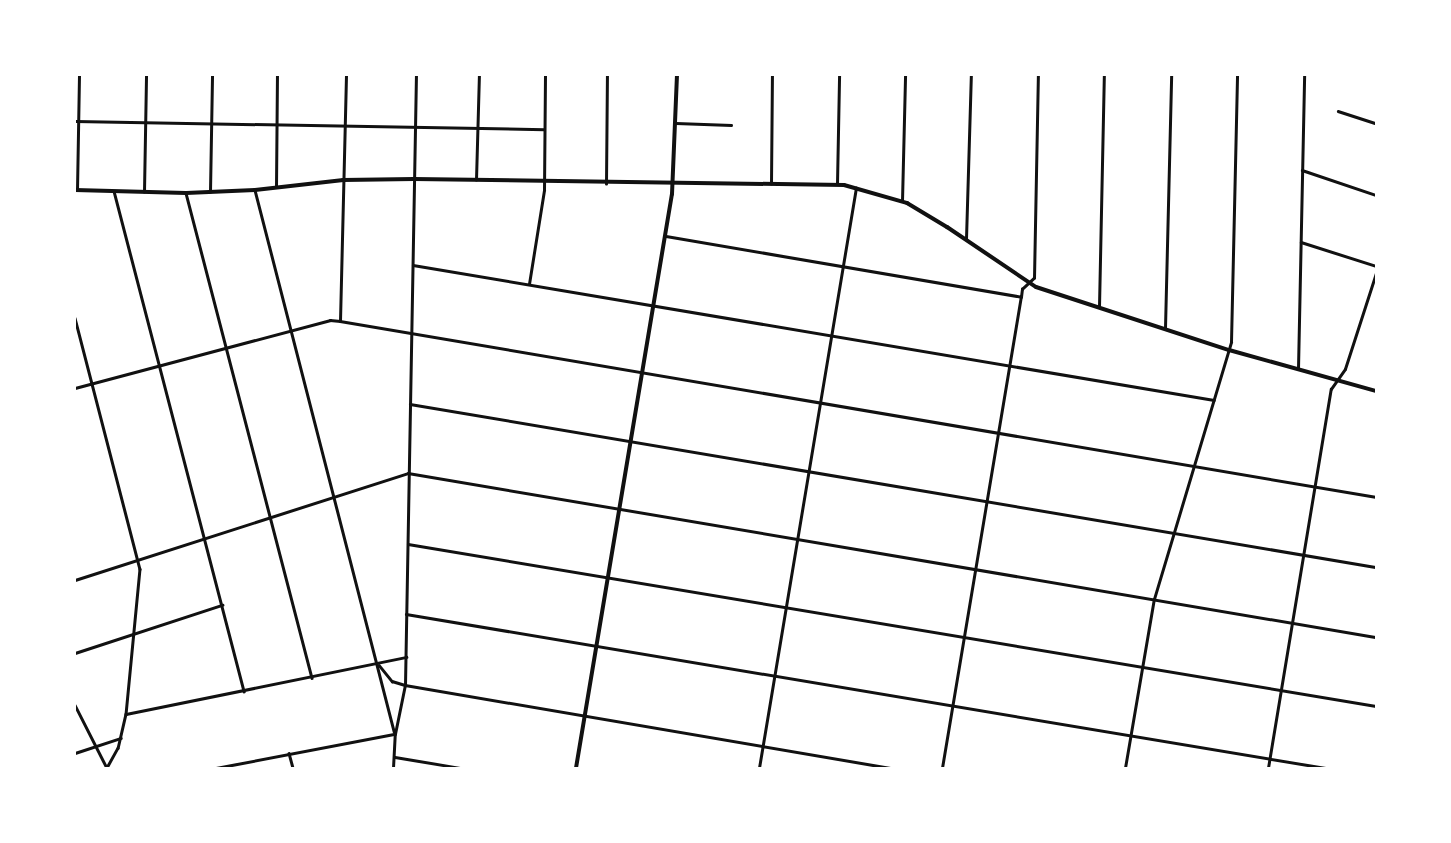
<!DOCTYPE html>
<style>
body{margin:0}
#map{position:relative;width:1451px;height:843px;overflow:hidden;background:#fff;font-family:"Exo 2",sans-serif}
div>[style]{position:absolute}
[style*='--x']{left:calc(var(--x)*1px);top:calc(var(--y)*1px);width:calc(var(--w)*1px);rotate:calc(var(--a)*1deg)}
.minor>*{height:2.5px;margin:-1.25px;padding:0 1.25px;transform-origin:1.25px;border-radius:1.25px;background:#111}
.secondary>*{height:4px;margin:-2px;padding:0 2px;transform-origin:2px;border-radius:2px;background:#111}
span{translate:-50% -50%;white-space:nowrap;text-align:center;line-height:1.15;-webkit-text-stroke:5px #fff;paint-order:stroke}
.frame{position:absolute;inset:0;border:76px solid #fff;pointer-events:none}
</style>
<div id="map">
<div class="minor">
<div style="--x:1338;--y:111;--w:40;--a:18"></div>
<div style="--x:75;--y:121;--w:469;--a:1"></div>
<div style="--x:676;--y:123;--w:55;--a:2.1"></div>
<div style="--x:1302;--y:170;--w:78;--a:18.7"></div>
<div style="--x:476;--y:180;--w:105;--a:-88.4"></div>
<div style="--x:606;--y:184;--w:109;--a:-89.5"></div>
<div style="--x:771;--y:184;--w:109;--a:-89.5"></div>
<div style="--x:837;--y:184;--w:109;--a:-88.9"></div>
<div style="--x:276;--y:187;--w:112;--a:-89.5"></div>
<div style="--x:77;--y:190;--w:115;--a:-89"></div>
<div style="--x:255;--y:190;--w:559;--a:75.59"></div>
<div style="--x:114;--y:191;--w:517;--a:75.43"></div>
<div style="--x:144;--y:192;--w:117;--a:-89"></div>
<div style="--x:210;--y:192;--w:117;--a:-89"></div>
<div style="--x:186;--y:193;--w:501;--a:75.44"></div>
<div style="--x:902;--y:201;--w:126;--a:-88.6"></div>
<div style="--x:666;--y:236;--w:360;--a:9.7"></div>
<div style="--x:966;--y:239;--w:164;--a:-88.3"></div>
<div style="--x:1301;--y:242;--w:79;--a:17.7"></div>
<div style="--x:413;--y:265;--w:812;--a:9.57"></div>
<div style="--x:529;--y:284;--w:95;--a:-80.9"></div>
<div style="--x:544;--y:190;--w:115;--a:-89.5"></div>
<div style="--x:1099;--y:307;--w:232;--a:-88.8"></div>
<div style="--x:75;--y:318;--w:259;--a:75.5"></div>
<div style="--x:140;--y:569;--w:146;--a:95.5"></div>
<div style="--x:126;--y:714;--w:35;--a:103"></div>
<div style="--x:118;--y:748;--w:23;--a:119"></div>
<div style="--x:340;--y:321;--w:246;--a:-88.6"></div>
<div style="--x:1165;--y:328;--w:253;--a:-88.6"></div>
<div style="--x:1298;--y:369;--w:294;--a:-88.8"></div>
<div style="--x:75;--y:388;--w:264;--a:-14.9"></div>
<div style="--x:330;--y:320;--w:10;--a:6"></div>
<div style="--x:340;--y:321;--w:1051;--a:9.64"></div>
<div style="--x:410;--y:404;--w:980;--a:9.58"></div>
<div style="--x:408;--y:544;--w:981;--a:9.5"></div>
<div style="--x:75;--y:580;--w:350;--a:-17.8"></div>
<div style="--x:408;--y:473;--w:982;--a:9.62"></div>
<div style="--x:406;--y:614;--w:932;--a:9.51"></div>
<div style="--x:75;--y:653;--w:155;--a:-18.1"></div>
<div style="--x:379;--y:665;--w:21;--a:51"></div>
<div style="--x:392;--y:681;--w:14;--a:17"></div>
<div style="--x:405;--y:685;--w:495;--a:9.7"></div>
<div style="--x:75;--y:705;--w:71;--a:63.1"></div>
<div style="--x:126;--y:714;--w:286;--a:-11.5"></div>
<div style="--x:75;--y:753;--w:48;--a:-18.1"></div>
<div style="--x:289;--y:753;--w:16;--a:75"></div>
<div style="--x:395;--y:757;--w:67;--a:9.5"></div>
<div style="--x:216;--y:768;--w:182;--a:-10.8"></div>
<div style="--x:393;--y:768;--w:34;--a:-87"></div>
<div style="--x:395;--y:734;--w:50;--a:-78.5"></div>
<div style="--x:405;--y:685;--w:610;--a:-88.97"></div>
<div style="--x:759;--y:768;--w:588;--a:-80.51"></div>
<div style="--x:942;--y:768;--w:478;--a:-80.5"></div>
<div style="--x:1021;--y:297;--w:8;--a:-83"></div>
<div style="--x:1022;--y:289;--w:16;--a:-43"></div>
<div style="--x:1034;--y:278;--w:203;--a:-88.9"></div>
<div style="--x:1125;--y:768;--w:171;--a:-80.3"></div>
<div style="--x:1154;--y:599;--w:268;--a:-73.3"></div>
<div style="--x:1231;--y:342;--w:267;--a:-88.7"></div>
<div style="--x:1268;--y:768;--w:384;--a:-80.6"></div>
<div style="--x:1331;--y:389;--w:24;--a:-55"></div>
<div style="--x:1345;--y:369;--w:101;--a:-72.1"></div>
</div>
<div class="secondary">
<div style="--x:75;--y:190;--w:111;--a:1.5"></div>
<div style="--x:186;--y:193;--w:69;--a:-2.5"></div>
<div style="--x:255;--y:190;--w:89;--a:-6.5"></div>
<div style="--x:343;--y:180;--w:71;--a:-0.8"></div>
<div style="--x:414;--y:179;--w:430;--a:0.8"></div>
<div style="--x:844;--y:185;--w:66;--a:15.9"></div>
<div style="--x:907;--y:203;--w:47;--a:31"></div>
<div style="--x:947;--y:227;--w:107;--a:34"></div>
<div style="--x:1036;--y:287;--w:203;--a:18.1"></div>
<div style="--x:1229;--y:350;--w:153;--a:15.6"></div>
<div style="--x:576;--y:768;--w:582;--a:-80.51"></div>
<div style="--x:672;--y:194;--w:119;--a:-87.6"></div>
</div>
<div class="frame"></div>
</div>
